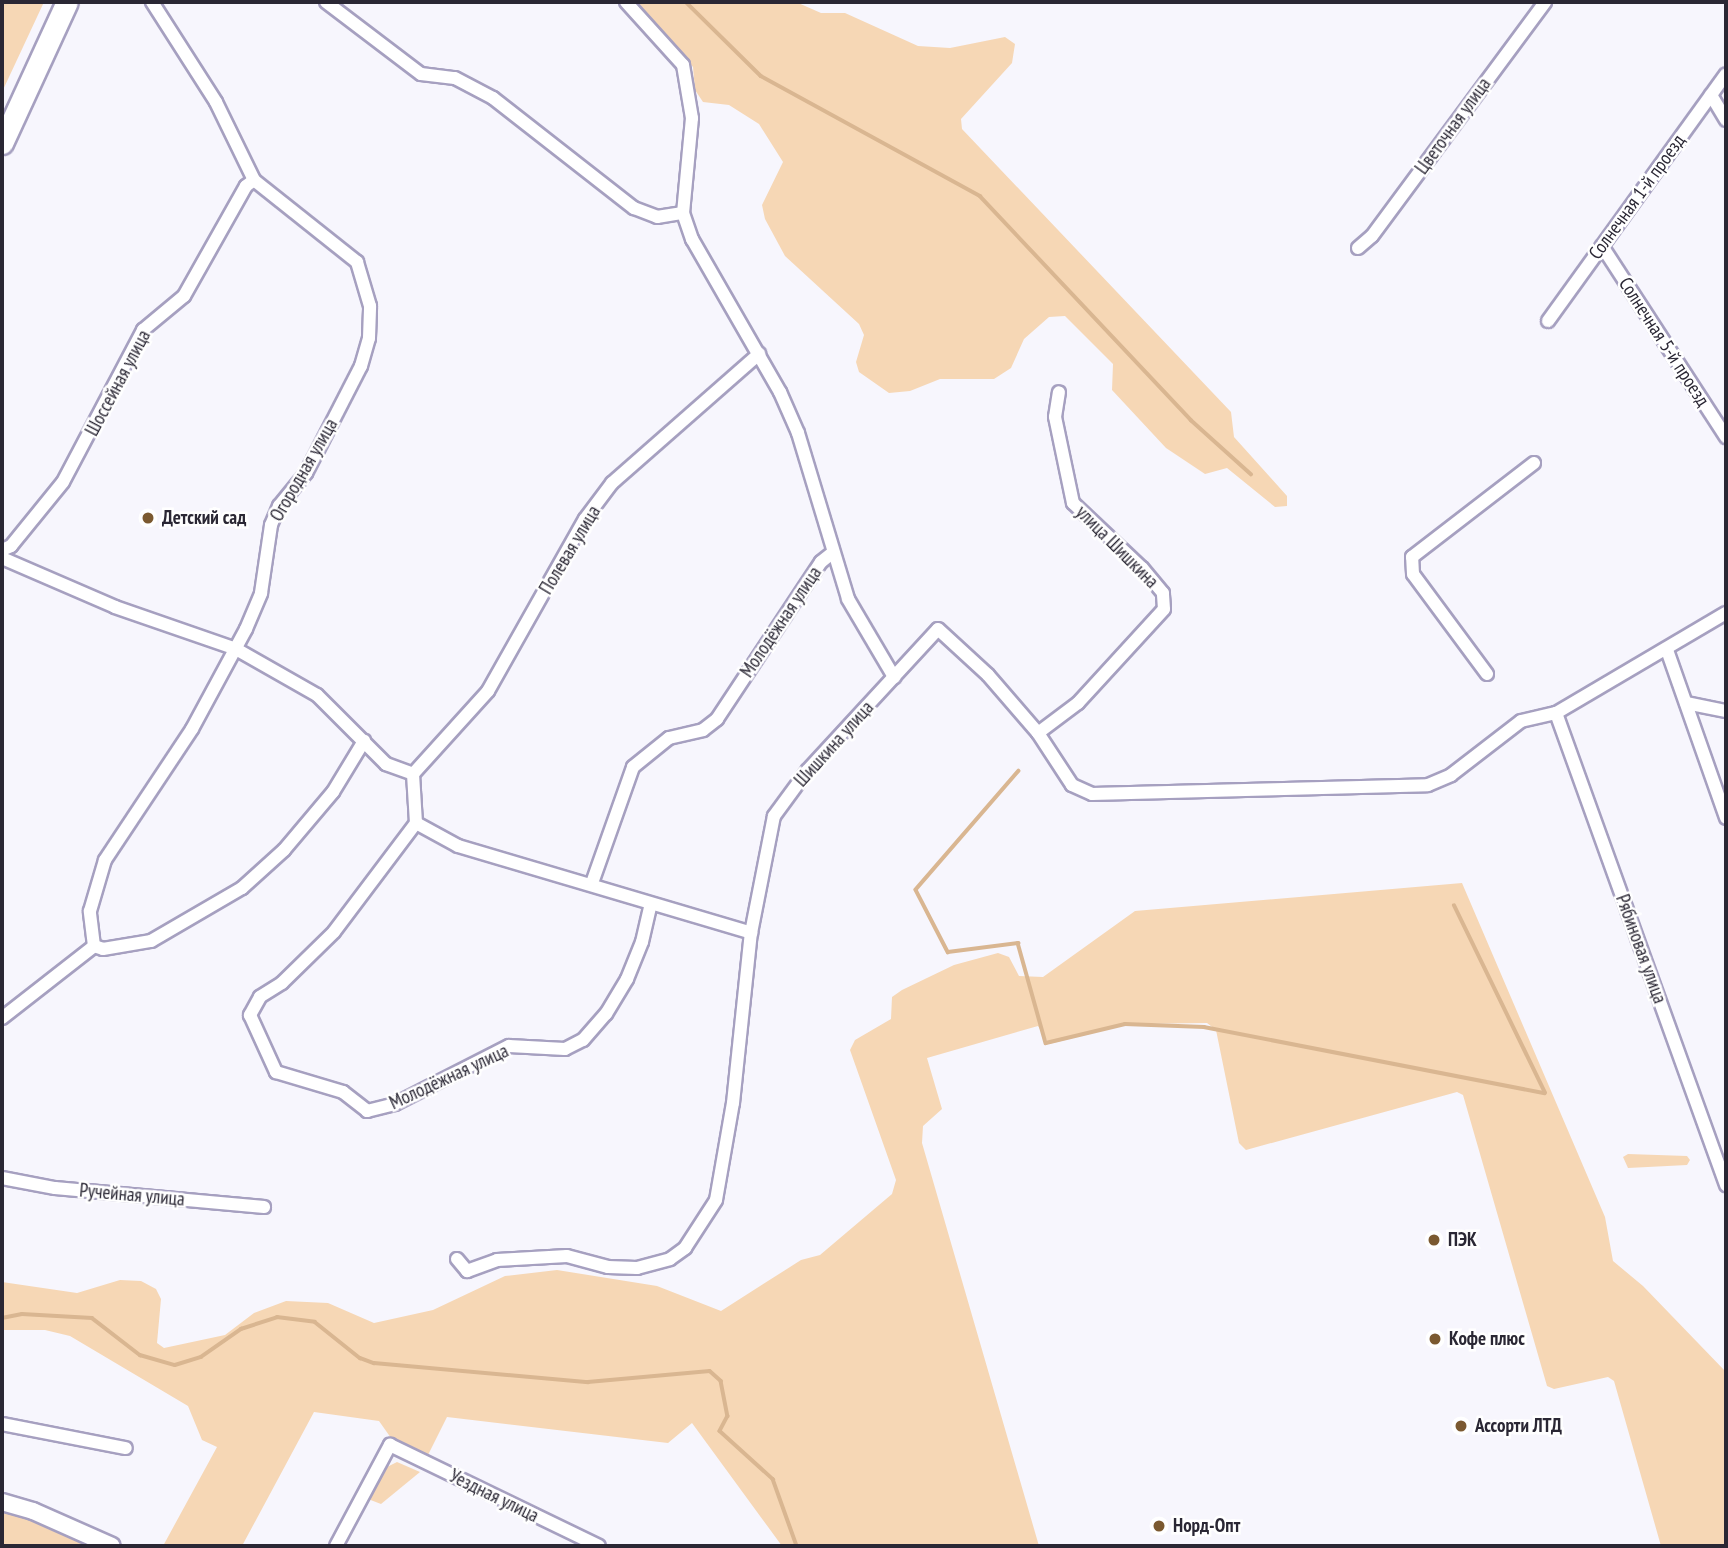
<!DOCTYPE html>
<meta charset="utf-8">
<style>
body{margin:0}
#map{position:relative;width:1728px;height:1548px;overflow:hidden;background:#f7f6fd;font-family:"PT Sans Narrow",sans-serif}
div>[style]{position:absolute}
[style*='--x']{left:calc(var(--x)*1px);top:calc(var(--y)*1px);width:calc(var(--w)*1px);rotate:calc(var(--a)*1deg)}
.green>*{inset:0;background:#f6d7b5}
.stream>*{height:3.5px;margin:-1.75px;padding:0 1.75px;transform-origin:1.75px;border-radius:1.75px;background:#d9b691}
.roads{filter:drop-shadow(2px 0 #a6a0c0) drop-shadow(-2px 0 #a6a0c0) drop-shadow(0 2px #a6a0c0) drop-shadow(0 -2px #a6a0c0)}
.minor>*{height:12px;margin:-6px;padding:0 6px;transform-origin:6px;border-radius:6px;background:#fff}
.tertiary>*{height:16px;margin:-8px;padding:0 8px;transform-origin:8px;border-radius:8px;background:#fff}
.primary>*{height:21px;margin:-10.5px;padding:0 10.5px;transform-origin:10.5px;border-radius:10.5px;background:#fff}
.dots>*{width:19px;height:19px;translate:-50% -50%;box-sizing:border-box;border:4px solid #fff;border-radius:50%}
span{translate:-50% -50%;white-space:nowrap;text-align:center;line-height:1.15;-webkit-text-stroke:5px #fff;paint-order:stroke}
.street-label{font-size:19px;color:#2a2734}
.poi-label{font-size:19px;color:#2a2734;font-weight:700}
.left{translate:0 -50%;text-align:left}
.frame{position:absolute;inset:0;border:4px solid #2a2734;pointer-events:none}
</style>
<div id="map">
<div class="green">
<div style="clip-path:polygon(2px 2px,44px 2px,2px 92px)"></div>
<div style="clip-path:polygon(634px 2px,796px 2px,821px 13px,845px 13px,918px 46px,950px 48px,1005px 37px,1015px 44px,1012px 63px,961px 119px,962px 129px,1231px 412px,1234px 437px,1287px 496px,1287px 506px,1275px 507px,1227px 468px,1205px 474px,1166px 448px,1112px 390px,1113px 364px,1065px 316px,1049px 317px,1024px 339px,1011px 368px,994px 379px,940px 379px,910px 391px,889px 393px,859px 372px,856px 362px,864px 335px,859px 324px,785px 256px,765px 219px,762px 205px,783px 162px,759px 124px,729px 105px,703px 102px,695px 90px,693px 67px)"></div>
<div style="clip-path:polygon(1462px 883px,1605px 1217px,1613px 1261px,1643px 1286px,1726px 1372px,1726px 1546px,1661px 1546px,1614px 1381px,1608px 1377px,1554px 1389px,1547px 1386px,1463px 1095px,1457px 1092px,1246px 1150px,1239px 1143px,1216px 1030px,1207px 1023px,1129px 1024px,1049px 1044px,1038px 1026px,927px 1058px,942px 1109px,923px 1126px,922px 1143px,1039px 1546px,782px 1546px,692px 1423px,668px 1443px,447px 1417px,427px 1457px,391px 1438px,379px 1421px,314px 1412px,242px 1546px,163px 1546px,217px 1447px,202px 1440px,188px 1406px,70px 1336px,45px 1330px,2px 1330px,2px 1282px,77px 1293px,120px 1280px,141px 1281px,156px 1289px,161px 1299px,157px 1343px,164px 1348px,225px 1335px,254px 1313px,286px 1301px,328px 1303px,374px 1323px,433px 1310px,505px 1276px,557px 1270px,657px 1286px,721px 1311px,801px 1260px,820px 1255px,892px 1194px,896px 1180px,850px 1050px,855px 1040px,891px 1019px,892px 997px,902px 990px,954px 965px,998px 953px,1009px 957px,1019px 976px,1043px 977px,1135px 911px)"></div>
<div style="clip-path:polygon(1628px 1154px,1687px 1156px,1690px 1160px,1687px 1165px,1628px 1168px,1623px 1157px)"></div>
<div style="clip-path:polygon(397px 1462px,420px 1472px,381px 1504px,368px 1499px,383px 1469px)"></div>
<div style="clip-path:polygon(2px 1512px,31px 1520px,90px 1546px,2px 1546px)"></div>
</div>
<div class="stream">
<div style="--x:686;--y:2;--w:105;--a:44.6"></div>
<div style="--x:761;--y:76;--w:250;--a:28.7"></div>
<div style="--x:980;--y:196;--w:308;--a:46.7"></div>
<div style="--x:1191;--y:420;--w:81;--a:42"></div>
<div style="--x:1019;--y:771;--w:157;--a:130.9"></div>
<div style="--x:916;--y:890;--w:70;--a:62.7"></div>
<div style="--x:948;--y:952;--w:71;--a:-7.3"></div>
<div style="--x:1018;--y:943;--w:104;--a:74.4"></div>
<div style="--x:1046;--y:1043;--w:81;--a:-13.5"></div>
<div style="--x:1125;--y:1024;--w:79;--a:2.2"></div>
<div style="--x:1204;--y:1027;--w:347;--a:11"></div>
<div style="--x:1545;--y:1093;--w:208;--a:-115.9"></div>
<div style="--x:2;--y:1318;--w:20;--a:-11"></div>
<div style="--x:22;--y:1314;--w:70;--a:3.3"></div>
<div style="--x:92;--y:1318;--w:61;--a:37.6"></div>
<div style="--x:140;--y:1355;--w:36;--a:16"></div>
<div style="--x:175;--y:1365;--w:27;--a:-17"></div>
<div style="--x:201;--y:1357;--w:49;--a:-35"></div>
<div style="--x:241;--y:1329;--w:38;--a:-18"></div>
<div style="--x:277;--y:1317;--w:38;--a:7"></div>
<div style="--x:315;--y:1322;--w:58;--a:38.7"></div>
<div style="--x:360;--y:1358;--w:15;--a:20"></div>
<div style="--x:374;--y:1363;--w:215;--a:5.1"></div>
<div style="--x:588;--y:1382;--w:122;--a:-5.2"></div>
<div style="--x:710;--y:1371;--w:15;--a:42"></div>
<div style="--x:721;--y:1381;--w:36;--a:79"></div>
<div style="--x:728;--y:1416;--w:17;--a:118"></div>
<div style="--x:720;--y:1431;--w:72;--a:42.2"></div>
<div style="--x:773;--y:1479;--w:71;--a:70.3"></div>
</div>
<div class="roads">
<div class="minor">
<div style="--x:326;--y:2;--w:119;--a:37.2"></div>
<div style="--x:421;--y:74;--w:34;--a:7"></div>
<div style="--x:455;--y:78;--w:43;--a:27.8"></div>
<div style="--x:493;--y:98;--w:179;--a:38"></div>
<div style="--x:634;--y:208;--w:25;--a:21"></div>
<div style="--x:657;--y:217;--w:26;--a:-9"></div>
<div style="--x:626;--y:2;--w:85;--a:47.9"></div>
<div style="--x:683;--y:65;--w:54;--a:80.4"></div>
<div style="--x:692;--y:118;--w:95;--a:95.4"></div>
<div style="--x:683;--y:213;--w:28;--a:71"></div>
<div style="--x:692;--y:239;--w:177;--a:60.1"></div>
<div style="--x:780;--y:392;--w:45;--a:66.3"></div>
<div style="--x:798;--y:433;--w:173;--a:73.2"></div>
<div style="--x:848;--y:599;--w:91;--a:59.5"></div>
<div style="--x:1711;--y:95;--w:29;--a:59"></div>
<div style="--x:1602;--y:246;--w:228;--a:57"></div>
<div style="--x:1358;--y:248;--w:18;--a:-41"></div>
<div style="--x:1372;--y:236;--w:291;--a:-53.5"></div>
<div style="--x:1548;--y:321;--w:304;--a:-54.2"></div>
<div style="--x:2;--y:550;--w:10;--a:-24"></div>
<div style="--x:11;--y:546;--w:82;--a:-50.9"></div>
<div style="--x:63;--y:482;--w:172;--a:-62.2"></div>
<div style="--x:143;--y:330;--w:53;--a:-39.7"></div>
<div style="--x:184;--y:296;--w:126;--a:-60.6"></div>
<div style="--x:246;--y:186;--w:10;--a:-37"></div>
<div style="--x:2;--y:558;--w:123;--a:23.4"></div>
<div style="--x:115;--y:607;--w:128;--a:19.1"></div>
<div style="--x:236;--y:649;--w:93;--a:29.6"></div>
<div style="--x:317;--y:695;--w:98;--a:45"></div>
<div style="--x:386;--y:764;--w:29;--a:20"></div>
<div style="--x:1667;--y:650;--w:178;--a:70.6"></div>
<div style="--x:1487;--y:674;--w:124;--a:-126.5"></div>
<div style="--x:1413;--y:574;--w:17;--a:-93"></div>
<div style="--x:1412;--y:557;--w:154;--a:-37.6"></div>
<div style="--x:1686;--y:703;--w:41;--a:11.3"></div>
<div style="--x:1556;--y:713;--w:502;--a:70.19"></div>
<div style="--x:1038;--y:733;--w:50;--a:-36.9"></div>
<div style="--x:1078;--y:703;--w:127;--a:-47.5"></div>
<div style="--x:1164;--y:609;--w:16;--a:-94"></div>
<div style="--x:1163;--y:593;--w:33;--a:-130"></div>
<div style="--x:1142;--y:568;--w:95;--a:-136.7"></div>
<div style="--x:1073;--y:503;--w:88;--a:-101.8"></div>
<div style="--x:1055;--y:417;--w:25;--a:-81"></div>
<div style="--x:413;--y:774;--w:112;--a:-47.9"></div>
<div style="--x:488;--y:691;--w:197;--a:-60.6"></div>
<div style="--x:585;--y:519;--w:45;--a:-53.1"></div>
<div style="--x:612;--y:483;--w:196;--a:-41.3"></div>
<div style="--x:413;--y:774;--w:49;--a:86.5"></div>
<div style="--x:416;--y:823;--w:48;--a:28.7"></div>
<div style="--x:458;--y:846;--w:306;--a:16.5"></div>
<div style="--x:416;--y:823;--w:136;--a:127"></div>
<div style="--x:334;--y:932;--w:73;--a:135.6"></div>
<div style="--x:282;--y:983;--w:26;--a:148"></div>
<div style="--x:260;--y:997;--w:21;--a:119"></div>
<div style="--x:250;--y:1015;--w:63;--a:65.5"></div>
<div style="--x:276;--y:1072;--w:70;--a:16.6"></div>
<div style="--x:343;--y:1092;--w:31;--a:38"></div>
<div style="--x:367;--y:1111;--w:29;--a:-14"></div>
<div style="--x:395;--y:1104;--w:128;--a:-27"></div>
<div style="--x:509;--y:1046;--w:56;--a:3.1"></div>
<div style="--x:565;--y:1049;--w:20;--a:-27"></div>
<div style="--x:583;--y:1040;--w:35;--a:-49"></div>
<div style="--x:606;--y:1014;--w:41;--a:-59"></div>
<div style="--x:627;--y:979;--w:40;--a:-68"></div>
<div style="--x:642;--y:942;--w:39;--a:-77"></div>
<div style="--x:592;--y:883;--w:123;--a:-70.5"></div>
<div style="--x:633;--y:767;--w:46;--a:-38.9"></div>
<div style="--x:669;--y:738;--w:35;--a:-13"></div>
<div style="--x:703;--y:730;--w:18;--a:-38"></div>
<div style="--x:717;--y:719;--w:188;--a:-56.5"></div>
<div style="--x:821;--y:562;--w:13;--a:-39"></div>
<div style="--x:94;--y:946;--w:9;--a:18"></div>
<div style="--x:103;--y:949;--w:49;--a:-9.5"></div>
<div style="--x:151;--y:941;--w:105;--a:-30.2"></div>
<div style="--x:242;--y:888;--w:57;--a:-42.1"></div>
<div style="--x:284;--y:850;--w:76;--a:-49.8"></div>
<div style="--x:333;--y:792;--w:60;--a:-58.7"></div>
<div style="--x:2;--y:1018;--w:117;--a:-38"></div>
<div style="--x:94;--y:946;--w:35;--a:-97"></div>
<div style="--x:90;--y:911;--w:53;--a:-73.6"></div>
<div style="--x:105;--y:860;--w:157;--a:-56.4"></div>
<div style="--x:192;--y:729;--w:114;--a:-61.6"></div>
<div style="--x:246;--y:629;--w:39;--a:-67"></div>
<div style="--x:261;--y:593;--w:69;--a:-81.6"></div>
<div style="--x:271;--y:525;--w:21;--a:-67"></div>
<div style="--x:279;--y:506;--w:43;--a:-50.7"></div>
<div style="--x:306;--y:473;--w:120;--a:-62.8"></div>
<div style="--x:361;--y:366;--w:29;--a:-74"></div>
<div style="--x:369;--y:338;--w:32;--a:-88"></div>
<div style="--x:370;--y:306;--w:46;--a:-106.5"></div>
<div style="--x:357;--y:262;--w:132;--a:-141.5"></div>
<div style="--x:254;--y:180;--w:87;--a:-116"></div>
<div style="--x:216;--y:102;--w:119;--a:-122.6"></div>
<div style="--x:2;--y:1178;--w:54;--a:10.7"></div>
<div style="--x:55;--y:1188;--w:210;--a:5.2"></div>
<div style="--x:457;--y:1259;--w:16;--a:50"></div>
<div style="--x:467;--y:1271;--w:32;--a:-20"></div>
<div style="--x:497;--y:1260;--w:70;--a:-3.3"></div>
<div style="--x:567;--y:1256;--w:42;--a:15"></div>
<div style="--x:608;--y:1267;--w:29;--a:2"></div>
<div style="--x:637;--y:1268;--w:34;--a:-15"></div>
<div style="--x:670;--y:1259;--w:19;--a:-36"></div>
<div style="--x:685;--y:1248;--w:57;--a:-57.1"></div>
<div style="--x:716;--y:1200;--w:98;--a:-80.1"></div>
<div style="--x:733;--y:1103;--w:171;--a:-84"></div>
<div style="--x:751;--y:933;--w:119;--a:-78.9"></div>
<div style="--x:774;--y:816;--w:56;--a:-53.7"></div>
<div style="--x:807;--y:771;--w:193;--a:-47.3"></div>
<div style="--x:938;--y:629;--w:68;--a:42.6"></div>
<div style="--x:988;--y:675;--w:77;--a:49.2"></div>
<div style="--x:1038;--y:733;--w:62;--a:56.8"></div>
<div style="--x:1072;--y:785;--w:22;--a:24"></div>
<div style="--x:1092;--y:794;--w:336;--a:-1.5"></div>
<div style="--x:1428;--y:785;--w:25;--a:-23"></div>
<div style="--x:1451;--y:775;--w:88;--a:-37.6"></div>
<div style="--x:1521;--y:721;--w:36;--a:-13"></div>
<div style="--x:1556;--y:713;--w:197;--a:-30.5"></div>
<div style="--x:2;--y:1424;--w:126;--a:11"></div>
<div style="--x:336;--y:1546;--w:115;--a:-61.9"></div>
<div style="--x:390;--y:1445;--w:232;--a:25.8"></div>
</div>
<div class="tertiary">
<div style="--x:2;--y:1502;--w:32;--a:16"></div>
<div style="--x:33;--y:1511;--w:86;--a:23.9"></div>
</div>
<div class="primary">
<div style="--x:2;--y:143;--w:155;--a:-65.3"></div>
</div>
</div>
<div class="dots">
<div style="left:148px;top:518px;background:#7b5930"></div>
<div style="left:1434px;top:1240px;background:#7b5930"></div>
<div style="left:1435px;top:1339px;background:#7b5930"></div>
<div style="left:1461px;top:1426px;background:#7b5930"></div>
<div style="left:1159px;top:1526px;background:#7b5930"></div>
</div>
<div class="street-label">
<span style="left:1453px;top:126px;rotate:-54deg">Цветочная улица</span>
<span style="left:1637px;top:197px;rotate:-54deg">Солнечная 1-й проезд</span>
<span style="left:1664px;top:342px;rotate:57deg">Солнечная 5-й проезд</span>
<span style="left:118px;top:383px;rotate:-62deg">Шоссейная улица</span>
<span style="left:304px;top:470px;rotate:-60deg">Огородная улица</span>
<span style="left:1117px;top:547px;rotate:45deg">улица Шишкина</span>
<span style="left:570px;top:550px;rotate:-59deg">Полевая улица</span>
<span style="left:781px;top:622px;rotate:-56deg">Молодёжная улица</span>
<span style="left:834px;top:744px;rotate:-48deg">Шишкина улица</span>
<span style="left:1641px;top:949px;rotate:70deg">Рябиновая улица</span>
<span style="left:449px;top:1077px;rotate:-25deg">Молодёжная улица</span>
<span style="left:132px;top:1195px;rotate:5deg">Ручейная улица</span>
<span style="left:494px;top:1496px;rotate:26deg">Уездная улица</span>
</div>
<div class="poi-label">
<span class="left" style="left:162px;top:518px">Детский сад</span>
<span class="left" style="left:1448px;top:1240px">ПЭК</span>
<span class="left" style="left:1449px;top:1339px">Кофе плюс</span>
<span class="left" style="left:1475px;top:1426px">Ассорти ЛТД</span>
<span class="left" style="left:1173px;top:1526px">Норд-Опт</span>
</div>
<div class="frame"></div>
</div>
